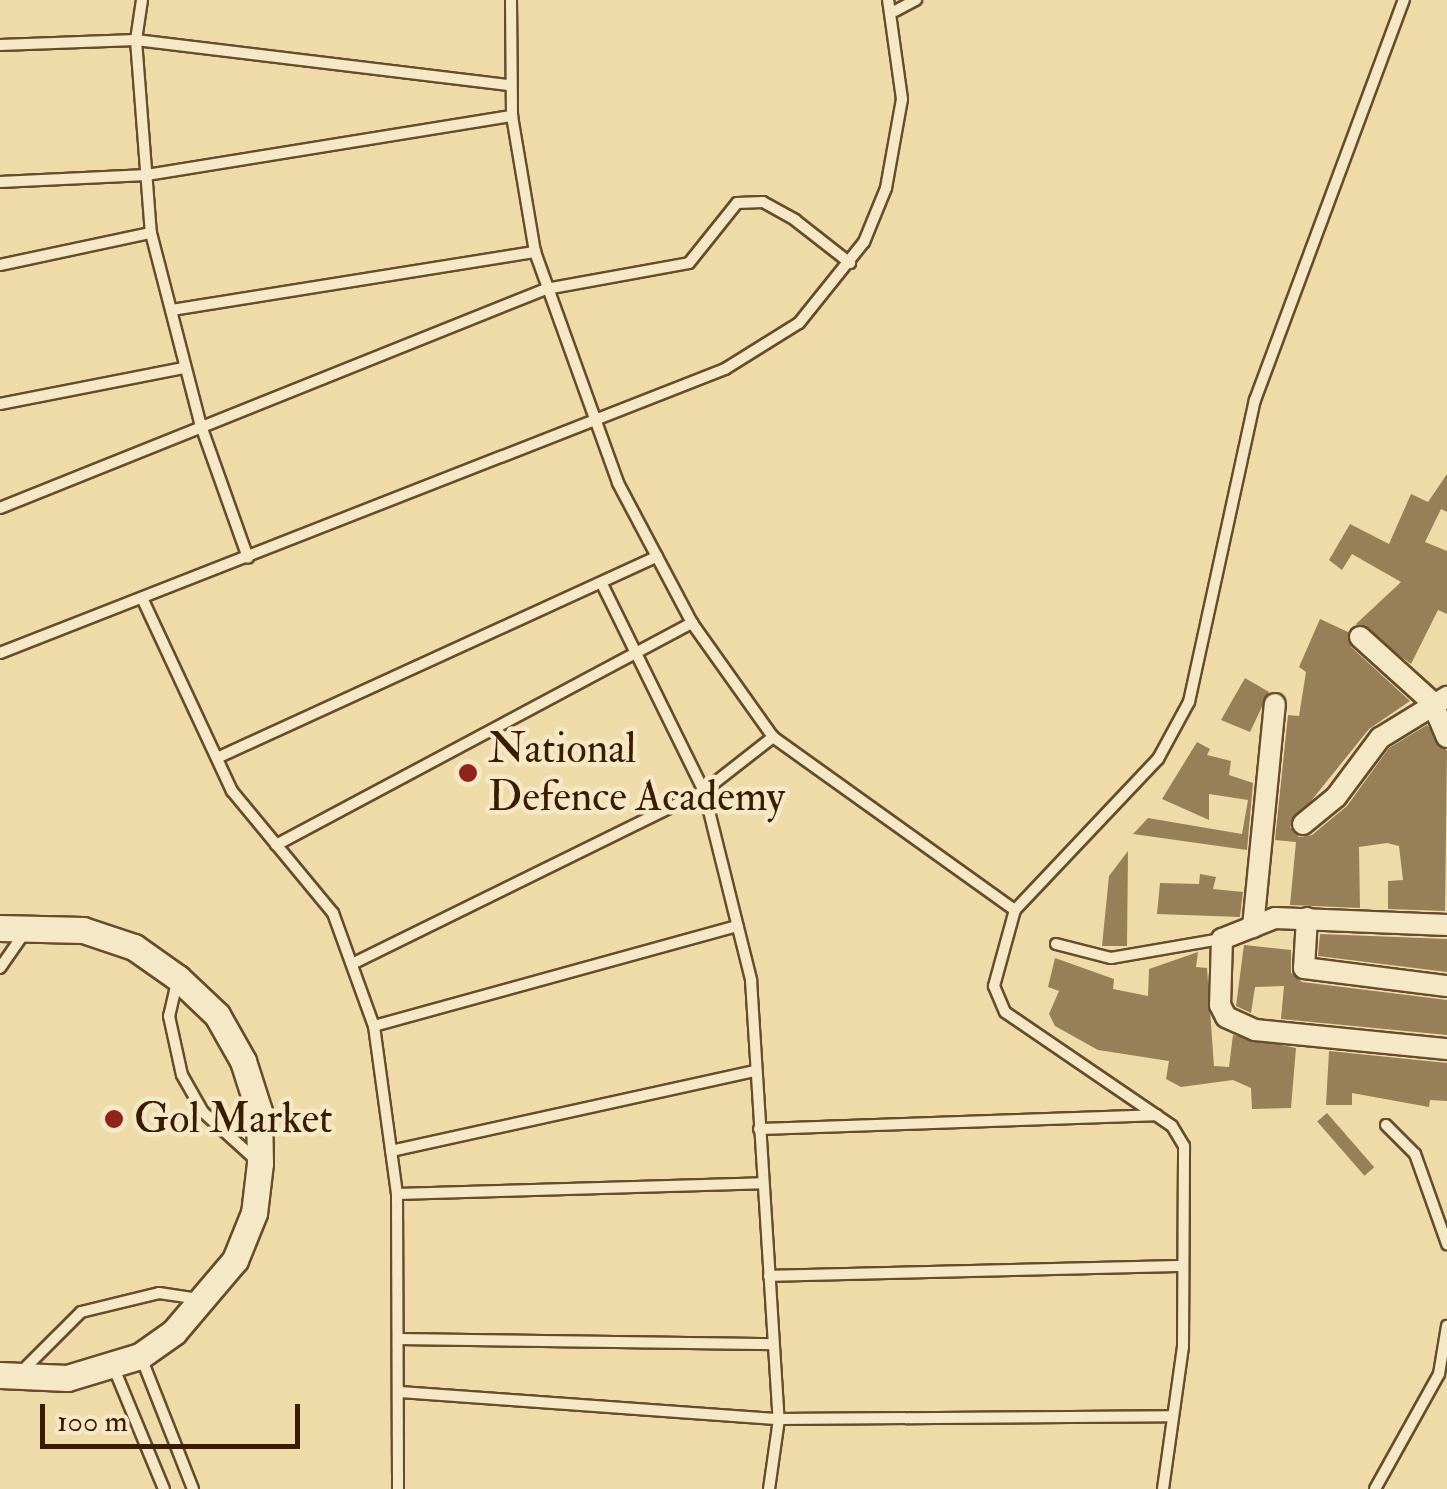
<!DOCTYPE html>
<style>
body{margin:0}
#map{position:relative;width:1447px;height:1489px;overflow:hidden;background:#eedba8;font-family:"IM FELL Double Pica",serif}
div>[style]{position:absolute}
[style*='--x']{left:calc(var(--x)*1px);top:calc(var(--y)*1px);width:calc(var(--w)*1px);rotate:calc(var(--a)*1deg)}
.building>*{inset:0;background:#977f58;transform-origin:0 0}
.roads{filter:drop-shadow(2px 0 #664c2b) drop-shadow(-2px 0 #664c2b) drop-shadow(0 2px #664c2b) drop-shadow(0 -2px #664c2b)}
.service>*{height:10px;margin:-5px;padding:0 5px;transform-origin:5px;border-radius:5px;background:#f4e8c6}
.minor>*{height:20px;margin:-10px;padding:0 10px;transform-origin:10px;border-radius:10px;background:#f4e8c6}
.tertiary>*{height:25px;margin:-12.5px;padding:0 12.5px;transform-origin:12.5px;border-radius:12.5px;background:#f4e8c6}
.dots>*{width:28px;height:28px;translate:-50% -50%;box-sizing:border-box;border:5px solid #f4e8c6;border-radius:50%}
span{translate:-50% -50%;white-space:nowrap;text-align:center;line-height:1.15;-webkit-text-stroke:9px #f4e8c6;paint-order:stroke}
.poi-label{font-size:42px;color:#391c01}
.left{translate:0 -50%;text-align:left}
.scale{position:absolute;left:40px;top:1404px;width:260px;height:45px;box-sizing:border-box;border:5px solid #391c01;border-top:0;padding-left:12px;font-size:30px;line-height:35px;white-space:nowrap;color:#391c01;-webkit-text-stroke:8px #f4e8c6;paint-order:stroke}
</style>
<div id="map">
<div class="building">
<div style="clip-path:polygon(1447px 474px,1447px 512px,1441px 509px,1425px 542px,1447px 551px,1447px 614px,1438px 610px,1411px 664px,1356px 624px,1401px 582px,1352px 554px,1342px 570px,1329px 560px,1350px 524px,1389px 544px,1411px 494px,1428px 502px)"></div>
<div style="clip-path:polygon(1320px 619px,1348px 632px,1351px 647px,1410px 701px,1369px 729px,1290px 827px,1299px 837px,1312px 835px,1347px 806px,1389px 748px,1427px 725px,1447px 751px,1445px 911px,1388px 909px,1388px 881px,1403px 880px,1399px 846px,1387px 843px,1359px 847px,1360px 908px,1290px 905px,1296px 842px,1275px 840px,1288px 715px,1299px 716px,1306px 672px,1299px 667px)"></div>
<div style="clip-path:polygon(1245px 678px,1269px 692px,1250px 732px,1221px 720px)"></div>
<div style="clip-path:polygon(1197px 742px,1210px 749px,1207px 755px,1231px 761px,1229px 775px,1253px 783px,1247px 850px,1133px 834px,1148px 818px,1242px 834px,1248px 800px,1209px 794px,1209px 820px,1162px 799px)"></div>
<div style="clip-path:polygon(1128px 851px,1127px 946px,1102px 946px,1109px 876px)"></div>
<div style="clip-path:polygon(1200px 874px,1216px 877px,1213px 889px,1243px 892px,1240px 917px,1157px 914px,1160px 883px,1199px 884px)"></div>
<div style="clip-path:polygon(1320px 934px,1447px 939px,1447px 972px,1318px 956px)"></div>
<div style="clip-path:polygon(1244px 945px,1291px 950px,1291px 973px,1302px 982px,1447px 1000px,1447px 1035px,1281px 1019px,1284px 986px,1255px 987px,1251px 1013px,1236px 1006px)"></div>
<div style="clip-path:polygon(1198px 952px,1196px 967px,1207px 968px,1214px 1066px,1229px 1067px,1233px 1035px,1296px 1048px,1291px 1108px,1252px 1109px,1251px 1088px,1233px 1080px,1181px 1087px,1166px 1079px,1169px 1061px,1098px 1050px,1055px 1026px,1049px 1014px,1059px 991px,1048px 987px,1055px 958px,1114px 979px,1113px 989px,1148px 996px,1149px 969px)"></div>
<div style="clip-path:polygon(1329px 1051px,1447px 1063px,1447px 1101px,1430px 1100px,1429px 1107px,1352px 1093px,1352px 1105px,1326px 1105px)"></div>
<div style="left:1327px;top:1113px;width:72px;height:13px;rotate:49deg"></div>
</div>
<div class="roads">
<div class="service">
<div style="--x:142;--y:0;--w:40;--a:98.5"></div>
<div style="--x:136;--y:40;--w:194;--a:85.6"></div>
<div style="--x:151;--y:233;--w:196;--a:75.5"></div>
<div style="--x:200;--y:423;--w:143;--a:70.4"></div>
<div style="--x:511;--y:0;--w:116;--a:89.5"></div>
<div style="--x:512;--y:116;--w:138;--a:80.4"></div>
<div style="--x:535;--y:252;--w:245;--a:70.2"></div>
<div style="--x:618;--y:483;--w:158;--a:62.1"></div>
<div style="--x:692;--y:623;--w:140;--a:54.6"></div>
<div style="--x:773;--y:737;--w:297;--a:35.6"></div>
<div style="--x:895;--y:11;--w:24;--a:-28"></div>
<div style="--x:0;--y:45;--w:136;--a:-2.1"></div>
<div style="--x:136;--y:40;--w:377;--a:6.9"></div>
<div style="--x:0;--y:182;--w:147;--a:-2.7"></div>
<div style="--x:147;--y:175;--w:370;--a:-9.2"></div>
<div style="--x:0;--y:265;--w:154;--a:-12"></div>
<div style="--x:172;--y:310;--w:368;--a:-9.1"></div>
<div style="--x:0;--y:404;--w:187;--a:-11.1"></div>
<div style="--x:0;--y:508;--w:588;--a:-21.86"></div>
<div style="--x:546;--y:289;--w:145;--a:-10.3"></div>
<div style="--x:689;--y:263;--w:77;--a:-51.3"></div>
<div style="--x:737;--y:203;--w:26;--a:-2"></div>
<div style="--x:763;--y:202;--w:37;--a:29"></div>
<div style="--x:795;--y:220;--w:70;--a:38"></div>
<div style="--x:602;--y:584;--w:231;--a:63.8"></div>
<div style="--x:704;--y:791;--w:195;--a:76"></div>
<div style="--x:751;--y:980;--w:440;--a:86.4"></div>
<div style="--x:779;--y:1419;--w:71;--a:98.1"></div>
<div style="--x:142;--y:598;--w:213;--a:65"></div>
<div style="--x:232;--y:791;--w:158;--a:50.4"></div>
<div style="--x:333;--y:913;--w:120;--a:70.1"></div>
<div style="--x:374;--y:1026;--w:170;--a:82.2"></div>
<div style="--x:397;--y:1194;--w:295;--a:89.8"></div>
<div style="--x:0;--y:653;--w:779;--a:-21.39"></div>
<div style="--x:725;--y:369;--w:87;--a:-31.9"></div>
<div style="--x:799;--y:323;--w:104;--a:-51.3"></div>
<div style="--x:864;--y:242;--w:58;--a:-67.8"></div>
<div style="--x:886;--y:188;--w:90;--a:-79.8"></div>
<div style="--x:902;--y:99;--w:100;--a:-98"></div>
<div style="--x:217;--y:758;--w:484;--a:-24.6"></div>
<div style="--x:276;--y:845;--w:472;--a:-28.1"></div>
<div style="--x:1056;--y:944;--w:57;--a:14.3"></div>
<div style="--x:1111;--y:958;--w:112;--a:-9.8"></div>
<div style="--x:352;--y:964;--w:392;--a:-26.2"></div>
<div style="--x:704;--y:791;--w:88;--a:-38"></div>
<div style="--x:0;--y:968;--w:44;--a:-55.2"></div>
<div style="--x:177;--y:982;--w:35;--a:103"></div>
<div style="--x:169;--y:1016;--w:60;--a:77.6"></div>
<div style="--x:182;--y:1075;--w:43;--a:60.4"></div>
<div style="--x:203;--y:1112;--w:70;--a:42.1"></div>
<div style="--x:374;--y:1026;--w:377;--a:-15.4"></div>
<div style="--x:1386;--y:1125;--w:41;--a:45"></div>
<div style="--x:1415;--y:1154;--w:96;--a:70.4"></div>
<div style="--x:759;--y:1129;--w:398;--a:-2"></div>
<div style="--x:391;--y:1151;--w:374;--a:-12.4"></div>
<div style="--x:397;--y:1194;--w:366;--a:-1.7"></div>
<div style="--x:769;--y:1276;--w:414;--a:-1.4"></div>
<div style="--x:403;--y:1339;--w:370;--a:0.8"></div>
<div style="--x:141;--y:1357;--w:142;--a:68.5"></div>
<div style="--x:113;--y:1366;--w:133;--a:67.5"></div>
<div style="--x:20;--y:1373;--w:86;--a:-45"></div>
<div style="--x:81;--y:1312;--w:80;--a:-13.7"></div>
<div style="--x:159;--y:1293;--w:40;--a:8.5"></div>
<div style="--x:400;--y:1392;--w:380;--a:4.1"></div>
<div style="--x:779;--y:1419;--w:390;--a:-0.4"></div>
<div style="--x:1163;--y:1489;--w:143;--a:-82"></div>
<div style="--x:1183;--y:1347;--w:201;--a:-89.7"></div>
<div style="--x:1184;--y:1146;--w:23;--a:-121"></div>
<div style="--x:1172;--y:1126;--w:202;--a:-145.7"></div>
<div style="--x:1005;--y:1012;--w:28;--a:-113"></div>
<div style="--x:994;--y:986;--w:79;--a:-74.6"></div>
<div style="--x:1015;--y:910;--w:208;--a:-46.6"></div>
<div style="--x:1158;--y:759;--w:65;--a:-61.5"></div>
<div style="--x:1189;--y:702;--w:309;--a:-77.7"></div>
<div style="--x:1255;--y:400;--w:427;--a:-69.6"></div>
<div style="--x:1375;--y:1489;--w:132;--a:-60.9"></div>
<div style="--x:1439;--y:1374;--w:49;--a:-80.5"></div>
</div>
<div class="minor">
<div style="--x:1360;--y:637;--w:97;--a:42.1"></div>
<div style="--x:1432;--y:702;--w:38;--a:67"></div>
<div style="--x:1303;--y:824;--w:43;--a:-39.3"></div>
<div style="--x:1336;--y:797;--w:74;--a:-53.3"></div>
<div style="--x:1380;--y:738;--w:79;--a:-31.5"></div>
<div style="--x:1307;--y:918;--w:50;--a:93.4"></div>
<div style="--x:1304;--y:968;--w:144;--a:7.2"></div>
<div style="--x:1447;--y:925;--w:172;--a:-177.7"></div>
<div style="--x:1275;--y:918;--w:57;--a:158.4"></div>
<div style="--x:1222;--y:939;--w:66;--a:91.7"></div>
<div style="--x:1220;--y:1005;--w:13;--a:63"></div>
<div style="--x:1226;--y:1017;--w:32;--a:24"></div>
<div style="--x:1255;--y:1030;--w:193;--a:5.7"></div>
<div style="--x:1253;--y:927;--w:224;--a:-84.4"></div>
</div>
<div class="tertiary">
<div style="--x:0;--y:928;--w:83;--a:1.4"></div>
<div style="--x:83;--y:930;--w:54;--a:18.4"></div>
<div style="--x:134;--y:947;--w:54;--a:35.2"></div>
<div style="--x:178;--y:978;--w:54;--a:43.5"></div>
<div style="--x:217;--y:1015;--w:53;--a:60.5"></div>
<div style="--x:243;--y:1061;--w:52;--a:72.3"></div>
<div style="--x:259;--y:1111;--w:52;--a:88.9"></div>
<div style="--x:260;--y:1163;--w:50;--a:96.8"></div>
<div style="--x:254;--y:1213;--w:51;--a:112"></div>
<div style="--x:235;--y:1260;--w:94;--a:130.3"></div>
<div style="--x:174;--y:1332;--w:42;--a:144.8"></div>
<div style="--x:140;--y:1356;--w:76;--a:163.2"></div>
<div style="--x:67;--y:1378;--w:67;--a:-177.4"></div>
</div>
</div>
<div class="dots">
<div style="left:468px;top:773px;background:#8f2418"></div>
<div style="left:114px;top:1119px;background:#8f2418"></div>
</div>
<div class="poi-label">
<span class="left" style="left:488px;top:773px">National<br>Defence Academy</span>
<span class="left" style="left:134px;top:1119px">Gol Market</span>
</div>
<div class="scale">100 m</div>
</div>
